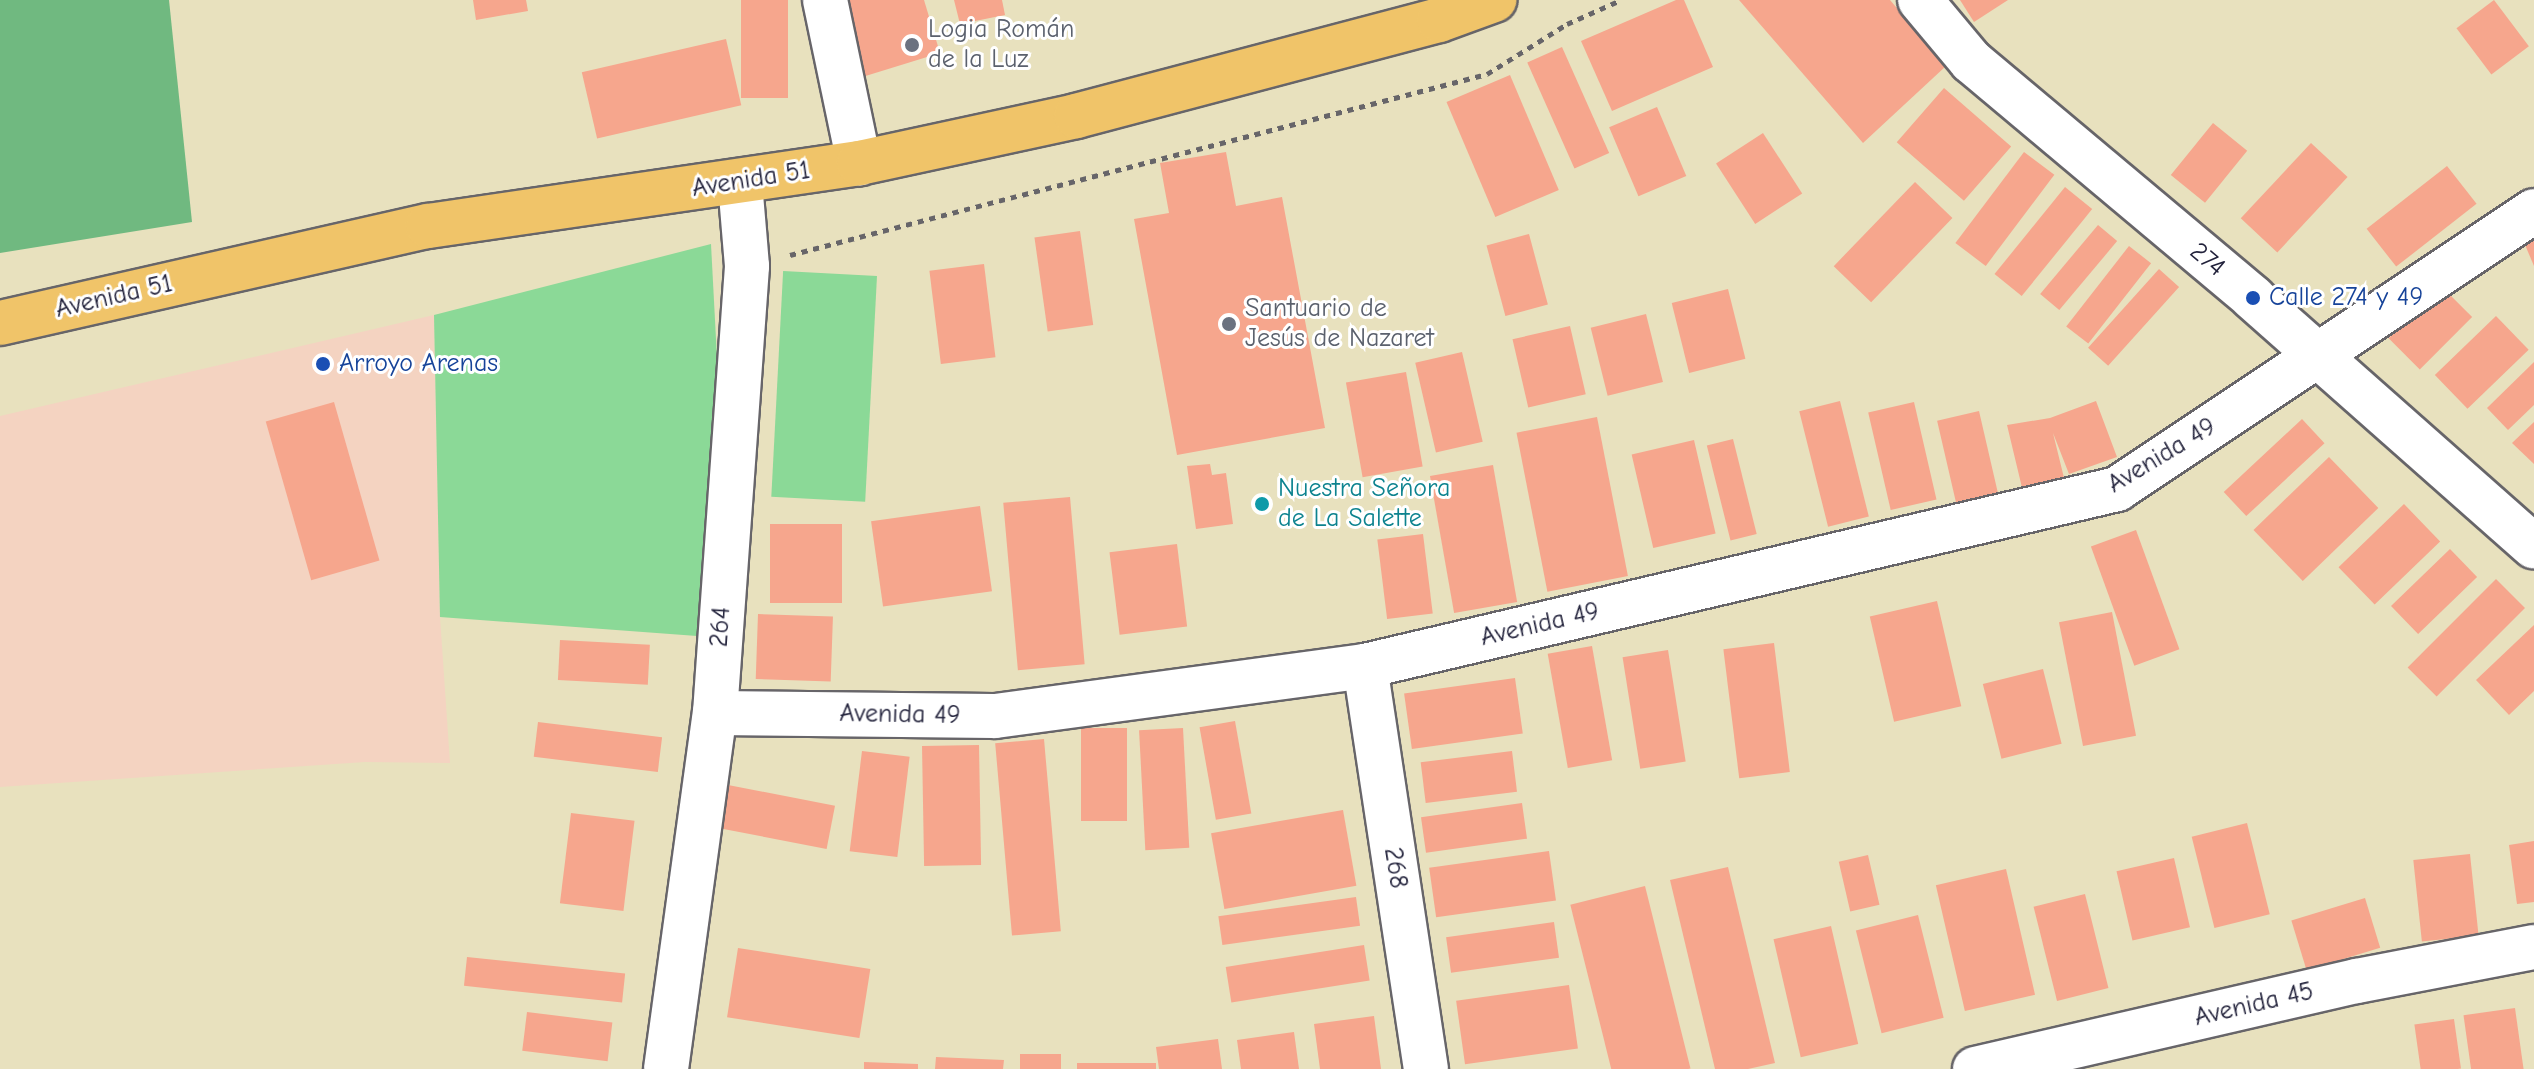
<!DOCTYPE html>
<meta charset="utf-8">
<style>
body{margin:0}
#map{position:relative;width:2534px;height:1069px;overflow:hidden;background:#e8e1be;font-family:"Comic Neue",sans-serif}
div>[style]{position:absolute}
[style*='--x']{left:calc(var(--x)*1px);top:calc(var(--y)*1px);width:calc(var(--w)*1px);rotate:calc(var(--a)*1deg)}
.built>*{inset:0;background:#f4d3c1}
.green>*{inset:0;background:#8bd997;transform-origin:0 0}
.forest>*{inset:0;background:#70b980}
.building>*{inset:0;background:#f6a68d;transform-origin:0 0}
.path>*{height:5px;margin-top:-2.5px;transform-origin:0;background:repeating-linear-gradient(90deg,#676569 0 6px,transparent 0 12px)}
.roads{filter:drop-shadow(2px 0 #676569) drop-shadow(-2px 0 #676569) drop-shadow(0 2px #676569) drop-shadow(0 -2px #676569)}
.minor>*{height:44px;margin:-22px;padding:0 22px;transform-origin:22px;border-radius:22px;background:#fff}
.major>*{height:44px;margin:-22px;padding:0 22px;transform-origin:22px;border-radius:22px;background:#f0c469}
.dots>*{width:22px;height:22px;translate:-50% -50%;box-sizing:border-box;border:4px solid #fff;border-radius:50%}
span{translate:-50% -50%;white-space:nowrap;text-align:center;line-height:1.15;-webkit-text-stroke:6px #fff;paint-order:stroke}
.worship-label{font-size:26px;color:#5b616d}
.left{translate:0 -50%;text-align:left}
.street-label{font-size:26px;color:#22223b}
.transit-label{font-size:26px;color:#164399}
.culture-label{font-size:26px;color:#0d838f}
</style>
<div id="map">
<div class="built">
<div style="clip-path:polygon(434px 315px,440px 617px,450px 763px,365px 762px,0 787px,0 416px)"></div>
</div>
<div class="green">
<div style="clip-path:polygon(711px 244px,720px 415px,697px 636px,440px 617px,434px 315px)"></div>
<div style="left:877px;top:276px;width:226px;height:94px;rotate:93deg"></div>
</div>
<div class="forest">
<div style="clip-path:polygon(0 0,169px 0,192px 222px,0 253px)"></div>
</div>
<div class="building">
<div style="clip-path:polygon(473px 0,526px 0,528px 11px,476px 20px)"></div>
<div style="left:741px;top:0;width:47px;height:98px"></div>
<div style="clip-path:polygon(847px 0,924px 0,940px 53px,859px 78px)"></div>
<div style="clip-path:polygon(954px 0,1002px 0,1005px 15px,960px 24px)"></div>
<div style="clip-path:polygon(1676px 0,1684px 0,1713px 67px,1612px 111px,1581px 41px)"></div>
<div style="clip-path:polygon(1739px 0,1890px 0,1946px 66px,1863px 143px)"></div>
<div style="clip-path:polygon(1960px 0,2008px 0,1974px 22px)"></div>
<div style="left:2494px;top:0;width:58px;height:47px;rotate:53deg"></div>
<div style="left:726px;top:39px;width:68px;height:148px;rotate:77deg"></div>
<div style="left:1562px;top:47px;width:116px;height:38px;rotate:66deg"></div>
<div style="left:1510px;top:75px;width:125px;height:69px;rotate:67deg"></div>
<div style="left:1944px;top:88px;width:89px;height:72px;rotate:41deg"></div>
<div style="left:1657px;top:107px;width:75px;height:52px;rotate:67deg"></div>
<div style="left:2213px;top:123px;width:44px;height:67px;rotate:39deg"></div>
<div style="left:1763px;top:133px;width:72px;height:56px;rotate:57deg"></div>
<div style="left:2311px;top:143px;width:50px;height:103px;rotate:43deg"></div>
<div style="clip-path:polygon(1226px 152px,1236px 206px,1282px 197px,1325px 428px,1177px 455px,1134px 219px,1169px 213px,1160px 163px)"></div>
<div style="left:2024px;top:152px;width:38px;height:114px;rotate:37deg"></div>
<div style="left:2447px;top:166px;width:48px;height:102px;rotate:52deg"></div>
<div style="left:1915px;top:182px;width:52px;height:117px;rotate:44deg"></div>
<div style="left:2065px;top:187px;width:35px;height:112px;rotate:39deg"></div>
<div style="left:2098px;top:225px;width:25px;height:90px;rotate:40deg"></div>
<div style="clip-path:polygon(2534px 227px,2534px 266px,2520px 233px)"></div>
<div style="left:1080px;top:231px;width:95px;height:46px;rotate:82deg"></div>
<div style="left:1529px;top:234px;width:73px;height:44px;rotate:75deg"></div>
<div style="left:2129px;top:246px;width:28px;height:102px;rotate:38deg"></div>
<div style="left:984px;top:264px;width:94px;height:55px;rotate:83deg"></div>
<div style="left:2159px;top:269px;width:27px;height:106px;rotate:42deg"></div>
<div style="left:2441px;top:286px;width:44px;height:74px;rotate:45deg"></div>
<div style="left:1728px;top:289px;width:72px;height:58px;rotate:76deg"></div>
<div style="left:1646px;top:314px;width:70px;height:57px;rotate:76deg"></div>
<div style="left:2496px;top:316px;width:47px;height:85px;rotate:46deg"></div>
<div style="left:1570px;top:326px;width:70px;height:59px;rotate:77deg"></div>
<div style="left:1462px;top:352px;width:92px;height:48px;rotate:77deg"></div>
<div style="clip-path:polygon(2534px 362px,2534px 405px,2508px 430px,2487px 408px)"></div>
<div style="left:1406px;top:372px;width:96px;height:61px;rotate:80deg"></div>
<div style="left:1840px;top:401px;width:119px;height:42px;rotate:76deg"></div>
<div style="clip-path:polygon(2096px 401px,2117px 457px,2069px 474px,2053px 433px,2066px 486px,2024px 496px,2007px 425px,2050px 418px)"></div>
<div style="left:334px;top:402px;width:165px;height:71px;rotate:74deg"></div>
<div style="left:1914px;top:402px;width:100px;height:47px;rotate:77deg"></div>
<div style="left:1979px;top:411px;width:90px;height:43px;rotate:77deg"></div>
<div style="left:1597px;top:417px;width:162px;height:82px;rotate:79deg"></div>
<div style="left:2302px;top:419px;width:33px;height:107px;rotate:47deg"></div>
<div style="clip-path:polygon(2534px 422px,2534px 464px,2512px 443px)"></div>
<div style="left:1733px;top:439px;width:98px;height:27px;rotate:76deg"></div>
<div style="left:1694px;top:440px;width:96px;height:64px;rotate:77deg"></div>
<div style="left:2329px;top:457px;width:71px;height:105px;rotate:46deg"></div>
<div style="clip-path:polygon(1210px 464px,1212px 475px,1226px 473px,1233px 524px,1196px 529px,1187px 466px)"></div>
<div style="left:1493px;top:465px;width:139px;height:64px;rotate:80deg"></div>
<div style="left:1070px;top:497px;width:168px;height:67px;rotate:85deg"></div>
<div style="left:2404px;top:504px;width:52px;height:91px;rotate:46deg"></div>
<div style="left:980px;top:506px;width:86px;height:110px;rotate:82deg"></div>
<div style="left:770px;top:524px;width:72px;height:79px"></div>
<div style="left:2136px;top:530px;width:127px;height:48px;rotate:70deg"></div>
<div style="left:1423px;top:534px;width:80px;height:46px;rotate:83deg"></div>
<div style="left:1177px;top:544px;width:83px;height:68px;rotate:83deg"></div>
<div style="left:2450px;top:549px;width:39px;height:82px;rotate:46deg"></div>
<div style="left:2496px;top:579px;width:41px;height:125px;rotate:45deg"></div>
<div style="left:1937px;top:601px;width:108px;height:69px;rotate:77deg"></div>
<div style="left:2112px;top:612px;width:126px;height:54px;rotate:79deg"></div>
<div style="left:758px;top:614px;width:75px;height:65px;rotate:2deg"></div>
<div style="clip-path:polygon(2534px 625px,2534px 691px,2509px 715px,2476px 680px)"></div>
<div style="left:560px;top:640px;width:90px;height:40px;rotate:3deg"></div>
<div style="left:1774px;top:643px;width:130px;height:51px;rotate:83deg"></div>
<div style="left:1592px;top:646px;width:116px;height:45px;rotate:80deg"></div>
<div style="left:1668px;top:650px;width:113px;height:46px;rotate:81deg"></div>
<div style="left:2043px;top:669px;width:77px;height:62px;rotate:76deg"></div>
<div style="left:1515px;top:678px;width:56px;height:112px;rotate:82deg"></div>
<div style="left:1235px;top:721px;width:94px;height:36px;rotate:80deg"></div>
<div style="left:538px;top:722px;width:125px;height:35px;rotate:7deg"></div>
<div style="left:1081px;top:728px;width:46px;height:93px"></div>
<div style="left:1183px;top:728px;width:120px;height:44px;rotate:87deg"></div>
<div style="left:1044px;top:739px;width:193px;height:49px;rotate:85deg"></div>
<div style="left:979px;top:745px;width:120px;height:57px;rotate:89deg"></div>
<div style="left:862px;top:751px;width:48px;height:101px;rotate:7deg"></div>
<div style="left:1512px;top:751px;width:41px;height:92px;rotate:83deg"></div>
<div style="left:728px;top:785px;width:109px;height:44px;rotate:11deg"></div>
<div style="left:1522px;top:803px;width:36px;height:102px;rotate:82deg"></div>
<div style="left:1343px;top:810px;width:77px;height:134px;rotate:80deg"></div>
<div style="left:571px;top:813px;width:64px;height:91px;rotate:7deg"></div>
<div style="left:2247px;top:823px;width:94px;height:57px;rotate:76deg"></div>
<div style="clip-path:polygon(2534px 841px,2534px 902px,2517px 904px,2509px 845px)"></div>
<div style="left:1549px;top:851px;width:50px;height:121px;rotate:82deg"></div>
<div style="left:2470px;top:854px;width:82px;height:57px;rotate:84deg"></div>
<div style="left:1868px;top:855px;width:51px;height:30px;rotate:77deg"></div>
<div style="left:2174px;top:858px;width:71px;height:59px;rotate:77deg"></div>
<div style="clip-path:polygon(1728px 867px,1775px 1063px,1748px 1069px,1715px 1069px,1670px 880px)"></div>
<div style="left:2006px;top:869px;width:129px;height:72px;rotate:77deg"></div>
<div style="left:1645px;top:886px;width:188px;height:77px;rotate:76deg"></div>
<div style="left:2085px;top:894px;width:97px;height:53px;rotate:76deg"></div>
<div style="left:1356px;top:897px;width:29px;height:139px;rotate:82deg"></div>
<div style="left:2365px;top:898px;width:52px;height:77px;rotate:73deg"></div>
<div style="left:1918px;top:915px;width:106px;height:64px;rotate:76deg"></div>
<div style="left:1554px;top:922px;width:36px;height:109px;rotate:82deg"></div>
<div style="left:1831px;top:926px;width:121px;height:59px;rotate:77deg"></div>
<div style="left:1364px;top:945px;width:36px;height:140px;rotate:81deg"></div>
<div style="left:738px;top:948px;width:134px;height:70px;rotate:9deg"></div>
<div style="left:467px;top:957px;width:159px;height:29px;rotate:6deg"></div>
<div style="left:1569px;top:985px;width:64px;height:114px;rotate:82deg"></div>
<div style="left:2515px;top:1008px;width:62px;height:52px;rotate:82deg"></div>
<div style="left:527px;top:1012px;width:86px;height:39px;rotate:7deg"></div>
<div style="clip-path:polygon(1374px 1016px,1381px 1069px,1320px 1069px,1314px 1024px)"></div>
<div style="left:2454px;top:1019px;width:50px;height:40px;rotate:82deg"></div>
<div style="clip-path:polygon(1294px 1032px,1299px 1069px,1241px 1069px,1237px 1040px)"></div>
<div style="clip-path:polygon(1218px 1039px,1222px 1069px,1159px 1069px,1156px 1047px)"></div>
<div style="left:1020px;top:1054px;width:41px;height:15px"></div>
<div style="clip-path:polygon(936px 1057px,1004px 1060px,1003px 1069px,935px 1069px)"></div>
<div style="clip-path:polygon(864px 1062px,918px 1064px,918px 1069px,864px 1069px)"></div>
<div style="left:1077px;top:1063px;width:79px;height:6px"></div>
</div>
<div class="path">
<div style="--x:790;--y:255;--w:720;--a:-14.56"></div>
<div style="--x:1487;--y:74;--w:94;--a:-32"></div>
<div style="--x:1567;--y:24;--w:59;--a:-24"></div>
</div>
<div class="roads">
<div class="minor">
<div style="--x:825;--y:0;--w:167;--a:78.2"></div>
<div style="--x:1920;--y:0;--w:80;--a:50.1"></div>
<div style="--x:1971;--y:61;--w:368;--a:40"></div>
<div style="--x:2253;--y:298;--w:375;--a:41.5"></div>
<div style="--x:1365;--y:666;--w:408;--a:81.4"></div>
<div style="--x:715;--y:713;--w:280;--a:0.6"></div>
<div style="--x:995;--y:716;--w:373;--a:-7.7"></div>
<div style="--x:1365;--y:666;--w:773;--a:-13.24"></div>
<div style="--x:2117;--y:489;--w:501;--a:-33.69"></div>
<div style="--x:666;--y:1069;--w:359;--a:-82.2"></div>
<div style="--x:715;--y:713;--w:448;--a:-85.9"></div>
<div style="--x:747;--y:266;--w:84;--a:-94.8"></div>
<div style="--x:1975;--y:1069;--w:392;--a:-13"></div>
<div style="--x:2357;--y:981;--w:180;--a:-10.9"></div>
</div>
<div class="major">
<div style="--x:0;--y:323;--w:439;--a:-12.8"></div>
<div style="--x:428;--y:226;--w:436;--a:-8.3"></div>
<div style="--x:859;--y:163;--w:222;--a:-12.2"></div>
<div style="--x:1076;--y:116;--w:375;--a:-14.8"></div>
<div style="--x:1439;--y:20;--w:59;--a:-20"></div>
</div>
</div>
<div class="dots">
<div style="left:912px;top:45px;background:#6b7280"></div>
<div style="left:2253px;top:298px;background:#1a4fb4"></div>
<div style="left:1229px;top:324px;background:#6b7280"></div>
<div style="left:323px;top:364px;background:#1a4fb4"></div>
<div style="left:1262px;top:504px;background:#0f9aa8"></div>
</div>
<div class="worship-label">
<span class="left" style="left:928px;top:45px">Logia Román<br>de la Luz</span>
<span class="left" style="left:1245px;top:324px">Santuario de<br>Jesús de Nazaret</span>
</div>
<div class="street-label">
<span style="left:751px;top:180px;rotate:-9deg">Avenida 51</span>
<span style="left:2207px;top:260px;rotate:40deg">274</span>
<span style="left:114px;top:297px;rotate:-13deg">Avenida 51</span>
<span style="left:2162px;top:456px;rotate:-31deg">Avenida 49</span>
<span style="left:1540px;top:625px;rotate:-13deg">Avenida 49</span>
<span style="left:721px;top:627px;rotate:-86deg">264</span>
<span style="left:900px;top:715px;rotate:1deg">Avenida 49</span>
<span style="left:1395px;top:868px;rotate:81deg">268</span>
<span style="left:2254px;top:1005px;rotate:-13deg">Avenida 45</span>
</div>
<div class="transit-label">
<span class="left" style="left:2269px;top:298px">Calle 274 y 49</span>
<span class="left" style="left:339px;top:364px">Arroyo Arenas</span>
</div>
<div class="culture-label">
<span class="left" style="left:1278px;top:504px">Nuestra Señora<br>de La Salette</span>
</div>
</div>
